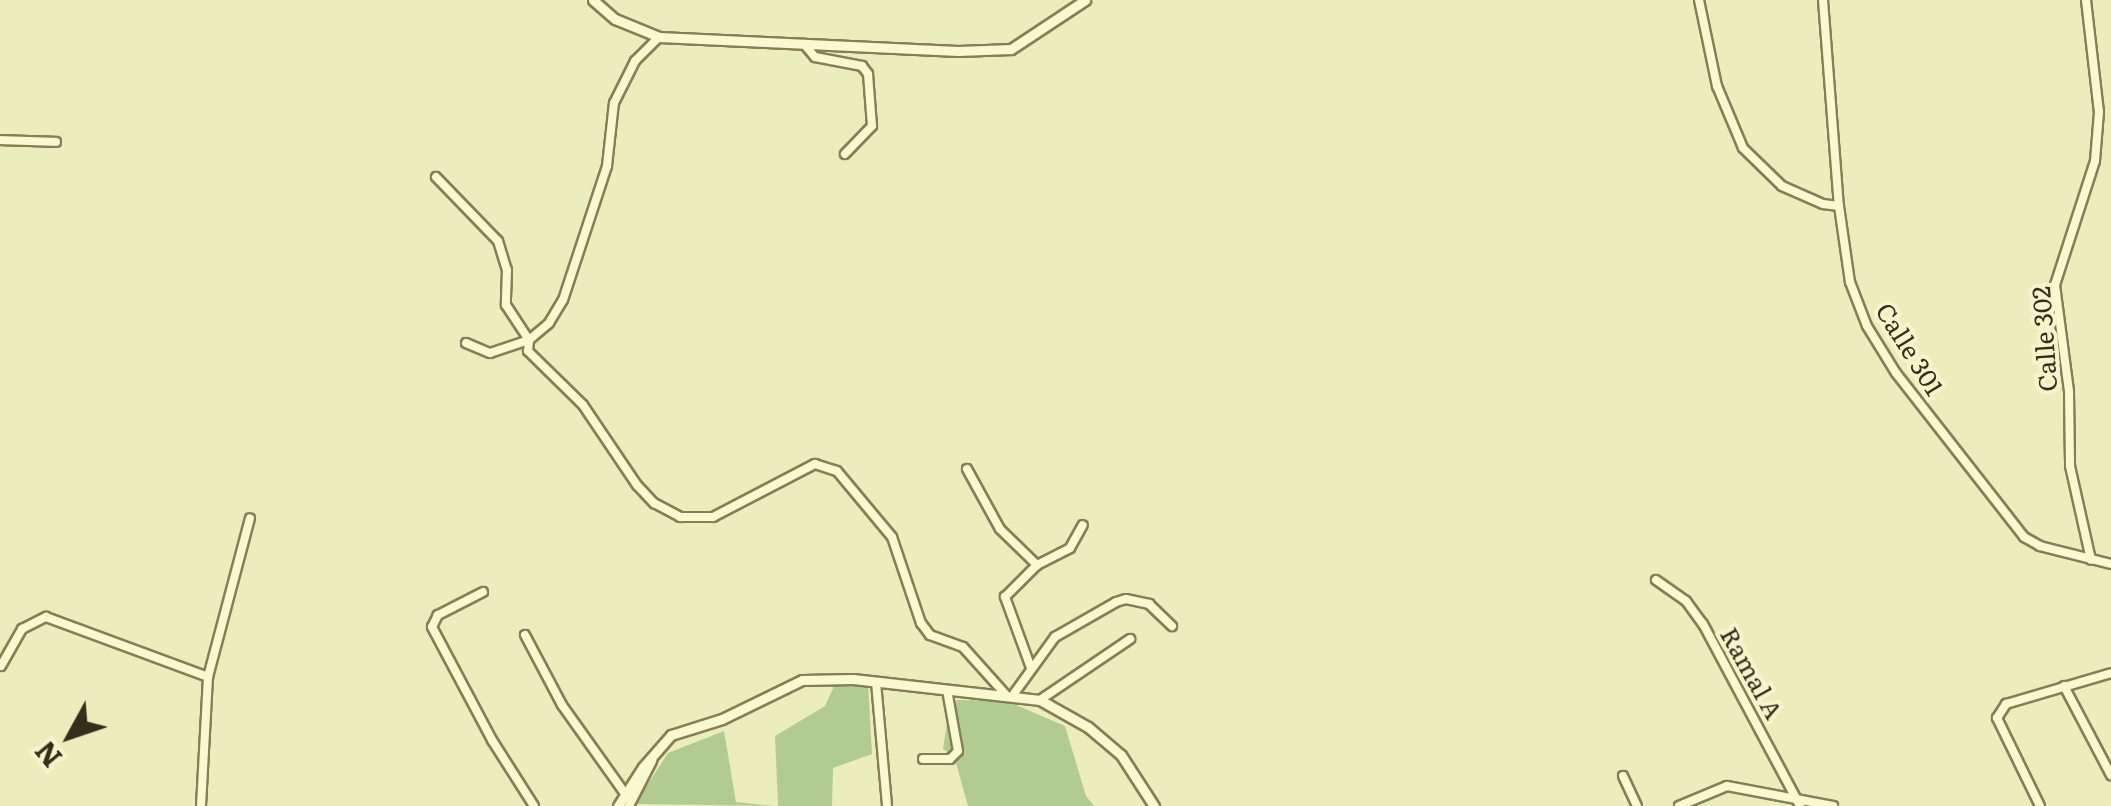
<!DOCTYPE html>
<style>
body{margin:0}
#map{position:relative;width:2111px;height:806px;overflow:hidden;background:#ecedbc;font-family:Literata,serif}
div>[style]{position:absolute}
[style*='--x']{left:calc(var(--x)*1px);top:calc(var(--y)*1px);width:calc(var(--w)*1px);rotate:calc(var(--a)*1deg)}
.green>*{inset:0;background:#b2cb91}
.roads{filter:drop-shadow(2px 0 #857e56) drop-shadow(-2px 0 #857e56) drop-shadow(0 2px #857e56) drop-shadow(0 -2px #857e56)}
.minor>*{height:8px;margin:-4px;padding:0 4px;transform-origin:4px;border-radius:4px;background:#f8f9cf}
.tertiary>*{height:9px;margin:-4.5px;padding:0 4.5px;transform-origin:4.5px;border-radius:4.5px;background:#f8f9cf}
span{translate:-50% -50%;white-space:nowrap;text-align:center;line-height:1.15;-webkit-text-stroke:8px #f4f5cc;paint-order:stroke}
.street-label{font-size:25px;color:#342f1b}
.north{position:absolute;left:20px;top:686px;width:100px;height:100px;-webkit-text-stroke:8px #f4f5cc;paint-order:stroke;rotate:230deg;font-size:28px;font-weight:700;line-height:40px;text-align:center;color:#342f1b}
.north::after{content:'';display:block;margin:auto;width:35px;height:45px;background:#342f1b;clip-path:polygon(50% 0,100% 100%,50% 72%,0 100%)}
</style>
<div id="map">
<div class="green">
<div style="clip-path:polygon(868px 683px,872px 754px,833px 768px,832px 806px,778px 806px,775px 736px,825px 706px,835px 684px)"></div>
<div style="clip-path:polygon(957px 700px,1007px 701px,1065px 726px,1086px 796px,1094px 806px,968px 806px,954px 756px,943px 749px,948px 717px)"></div>
<div style="clip-path:polygon(724px 731px,736px 802px,774px 806px,635px 804px,668px 753px)"></div>
</div>
<div class="roads">
<div class="minor">
<div style="--x:1699;--y:0;--w:88;--a:78.2"></div>
<div style="--x:1717;--y:86;--w:67;--a:67.2"></div>
<div style="--x:1743;--y:148;--w:54;--a:44.3"></div>
<div style="--x:1782;--y:186;--w:45;--a:23.7"></div>
<div style="--x:1823;--y:204;--w:16;--a:7"></div>
<div style="--x:1823;--y:0;--w:207;--a:85.6"></div>
<div style="--x:1839;--y:206;--w:77;--a:81.8"></div>
<div style="--x:1850;--y:282;--w:47;--a:68.9"></div>
<div style="--x:1867;--y:326;--w:55;--a:58.3"></div>
<div style="--x:1896;--y:373;--w:208;--a:52"></div>
<div style="--x:2024;--y:537;--w:18;--a:29"></div>
<div style="--x:2040;--y:546;--w:73;--a:14.2"></div>
<div style="--x:2086;--y:0;--w:113;--a:83.4"></div>
<div style="--x:2099;--y:112;--w:49;--a:94.7"></div>
<div style="--x:2095;--y:161;--w:130;--a:107.9"></div>
<div style="--x:2055;--y:285;--w:108;--a:82.5"></div>
<div style="--x:2069;--y:392;--w:74;--a:89.2"></div>
<div style="--x:2070;--y:466;--w:96;--a:77.4"></div>
<div style="--x:804;--y:44;--w:17;--a:50"></div>
<div style="--x:815;--y:57;--w:48;--a:10.8"></div>
<div style="--x:862;--y:66;--w:10;--a:53"></div>
<div style="--x:868;--y:74;--w:52;--a:85.6"></div>
<div style="--x:872;--y:126;--w:39;--a:134"></div>
<div style="--x:0;--y:140;--w:56;--a:2"></div>
<div style="--x:436;--y:177;--w:89;--a:45.9"></div>
<div style="--x:498;--y:241;--w:30;--a:73"></div>
<div style="--x:507;--y:270;--w:35;--a:92"></div>
<div style="--x:506;--y:305;--w:42;--a:56.7"></div>
<div style="--x:529;--y:340;--w:11;--a:95"></div>
<div style="--x:528;--y:351;--w:77;--a:44.5"></div>
<div style="--x:583;--y:405;--w:97;--a:56"></div>
<div style="--x:637;--y:485;--w:25;--a:47"></div>
<div style="--x:654;--y:503;--w:30;--a:28"></div>
<div style="--x:680;--y:517;--w:33;--a:0"></div>
<div style="--x:713;--y:517;--w:115;--a:-27.5"></div>
<div style="--x:815;--y:464;--w:23;--a:18"></div>
<div style="--x:837;--y:471;--w:86;--a:50.2"></div>
<div style="--x:892;--y:537;--w:91;--a:71.4"></div>
<div style="--x:921;--y:623;--w:15;--a:53"></div>
<div style="--x:930;--y:635;--w:35;--a:20"></div>
<div style="--x:963;--y:647;--w:64;--a:48.1"></div>
<div style="--x:466;--y:343;--w:26;--a:23"></div>
<div style="--x:490;--y:353;--w:41;--a:-18.4"></div>
<div style="--x:529;--y:340;--w:26;--a:-40"></div>
<div style="--x:549;--y:323;--w:27;--a:-59"></div>
<div style="--x:563;--y:300;--w:141;--a:-71.8"></div>
<div style="--x:607;--y:166;--w:63;--a:-83.7"></div>
<div style="--x:614;--y:103;--w:47;--a:-63.4"></div>
<div style="--x:635;--y:61;--w:34;--a:-45"></div>
<div style="--x:967;--y:469;--w:68;--a:61.2"></div>
<div style="--x:1000;--y:529;--w:52;--a:44.2"></div>
<div style="--x:1656;--y:580;--w:37;--a:35"></div>
<div style="--x:1686;--y:601;--w:29;--a:54"></div>
<div style="--x:1703;--y:624;--w:206;--a:61.9"></div>
<div style="--x:483;--y:592;--w:51;--a:152.9"></div>
<div style="--x:438;--y:615;--w:13;--a:117"></div>
<div style="--x:432;--y:627;--w:128;--a:62"></div>
<div style="--x:492;--y:740;--w:78;--a:57.5"></div>
<div style="--x:525;--y:635;--w:79;--a:62.1"></div>
<div style="--x:562;--y:705;--w:110;--a:54.6"></div>
<div style="--x:1;--y:666;--w:43;--a:-60.4"></div>
<div style="--x:22;--y:629;--w:27;--a:-27"></div>
<div style="--x:46;--y:617;--w:173;--a:20.3"></div>
<div style="--x:1031;--y:668;--w:76;--a:-110.1"></div>
<div style="--x:1005;--y:597;--w:45;--a:-45"></div>
<div style="--x:1037;--y:565;--w:37;--a:-27"></div>
<div style="--x:1070;--y:548;--w:26;--a:-61"></div>
<div style="--x:876;--y:682;--w:124;--a:84.9"></div>
<div style="--x:2064;--y:686;--w:101;--a:62.2"></div>
<div style="--x:1013;--y:695;--w:72;--a:-54.1"></div>
<div style="--x:1055;--y:637;--w:70;--a:-29.8"></div>
<div style="--x:1116;--y:602;--w:10;--a:-17"></div>
<div style="--x:1126;--y:599;--w:24;--a:12"></div>
<div style="--x:1149;--y:604;--w:32;--a:44"></div>
<div style="--x:1040;--y:700;--w:109;--a:-34.1"></div>
<div style="--x:923;--y:759;--w:27;--a:0"></div>
<div style="--x:950;--y:759;--w:11;--a:-45"></div>
<div style="--x:958;--y:751;--w:62;--a:-100.2"></div>
<div style="--x:1623;--y:776;--w:33;--a:65"></div>
<div style="--x:201;--y:806;--w:129;--a:-86.9"></div>
<div style="--x:208;--y:677;--w:164;--a:-75.2"></div>
<div style="--x:629;--y:806;--w:51;--a:-62.9"></div>
<div style="--x:1679;--y:806;--w:52;--a:-22.6"></div>
<div style="--x:1727;--y:786;--w:108;--a:10.7"></div>
<div style="--x:2040;--y:806;--w:98;--a:-116"></div>
<div style="--x:1997;--y:718;--w:17;--a:-57"></div>
<div style="--x:2006;--y:704;--w:109;--a:-16.4"></div>
</div>
<div class="tertiary">
<div style="--x:593;--y:0;--w:29;--a:41"></div>
<div style="--x:615;--y:19;--w:48;--a:22.2"></div>
<div style="--x:659;--y:37;--w:299;--a:2.7"></div>
<div style="--x:958;--y:51;--w:53;--a:-2.2"></div>
<div style="--x:1011;--y:49;--w:89;--a:-33.5"></div>
<div style="--x:618;--y:806;--w:46;--a:-57.3"></div>
<div style="--x:643;--y:767;--w:43;--a:-48.8"></div>
<div style="--x:671;--y:735;--w:53;--a:-17.4"></div>
<div style="--x:722;--y:719;--w:89;--a:-26"></div>
<div style="--x:802;--y:680;--w:51;--a:-1.1"></div>
<div style="--x:853;--y:679;--w:188;--a:6.4"></div>
<div style="--x:1040;--y:700;--w:55;--a:29.4"></div>
<div style="--x:1088;--y:727;--w:43;--a:40.3"></div>
<div style="--x:1121;--y:755;--w:61;--a:57.1"></div>
</div>
</div>
<div class="street-label">
<span style="left:2044px;top:339px;rotate:-94deg">Calle 302</span>
<span style="left:1910px;top:349px;rotate:58deg">Calle 301</span>
<span style="left:1752px;top:673px;rotate:61deg">Ramal A</span>
</div>
<div class="north">N</div>
</div>
